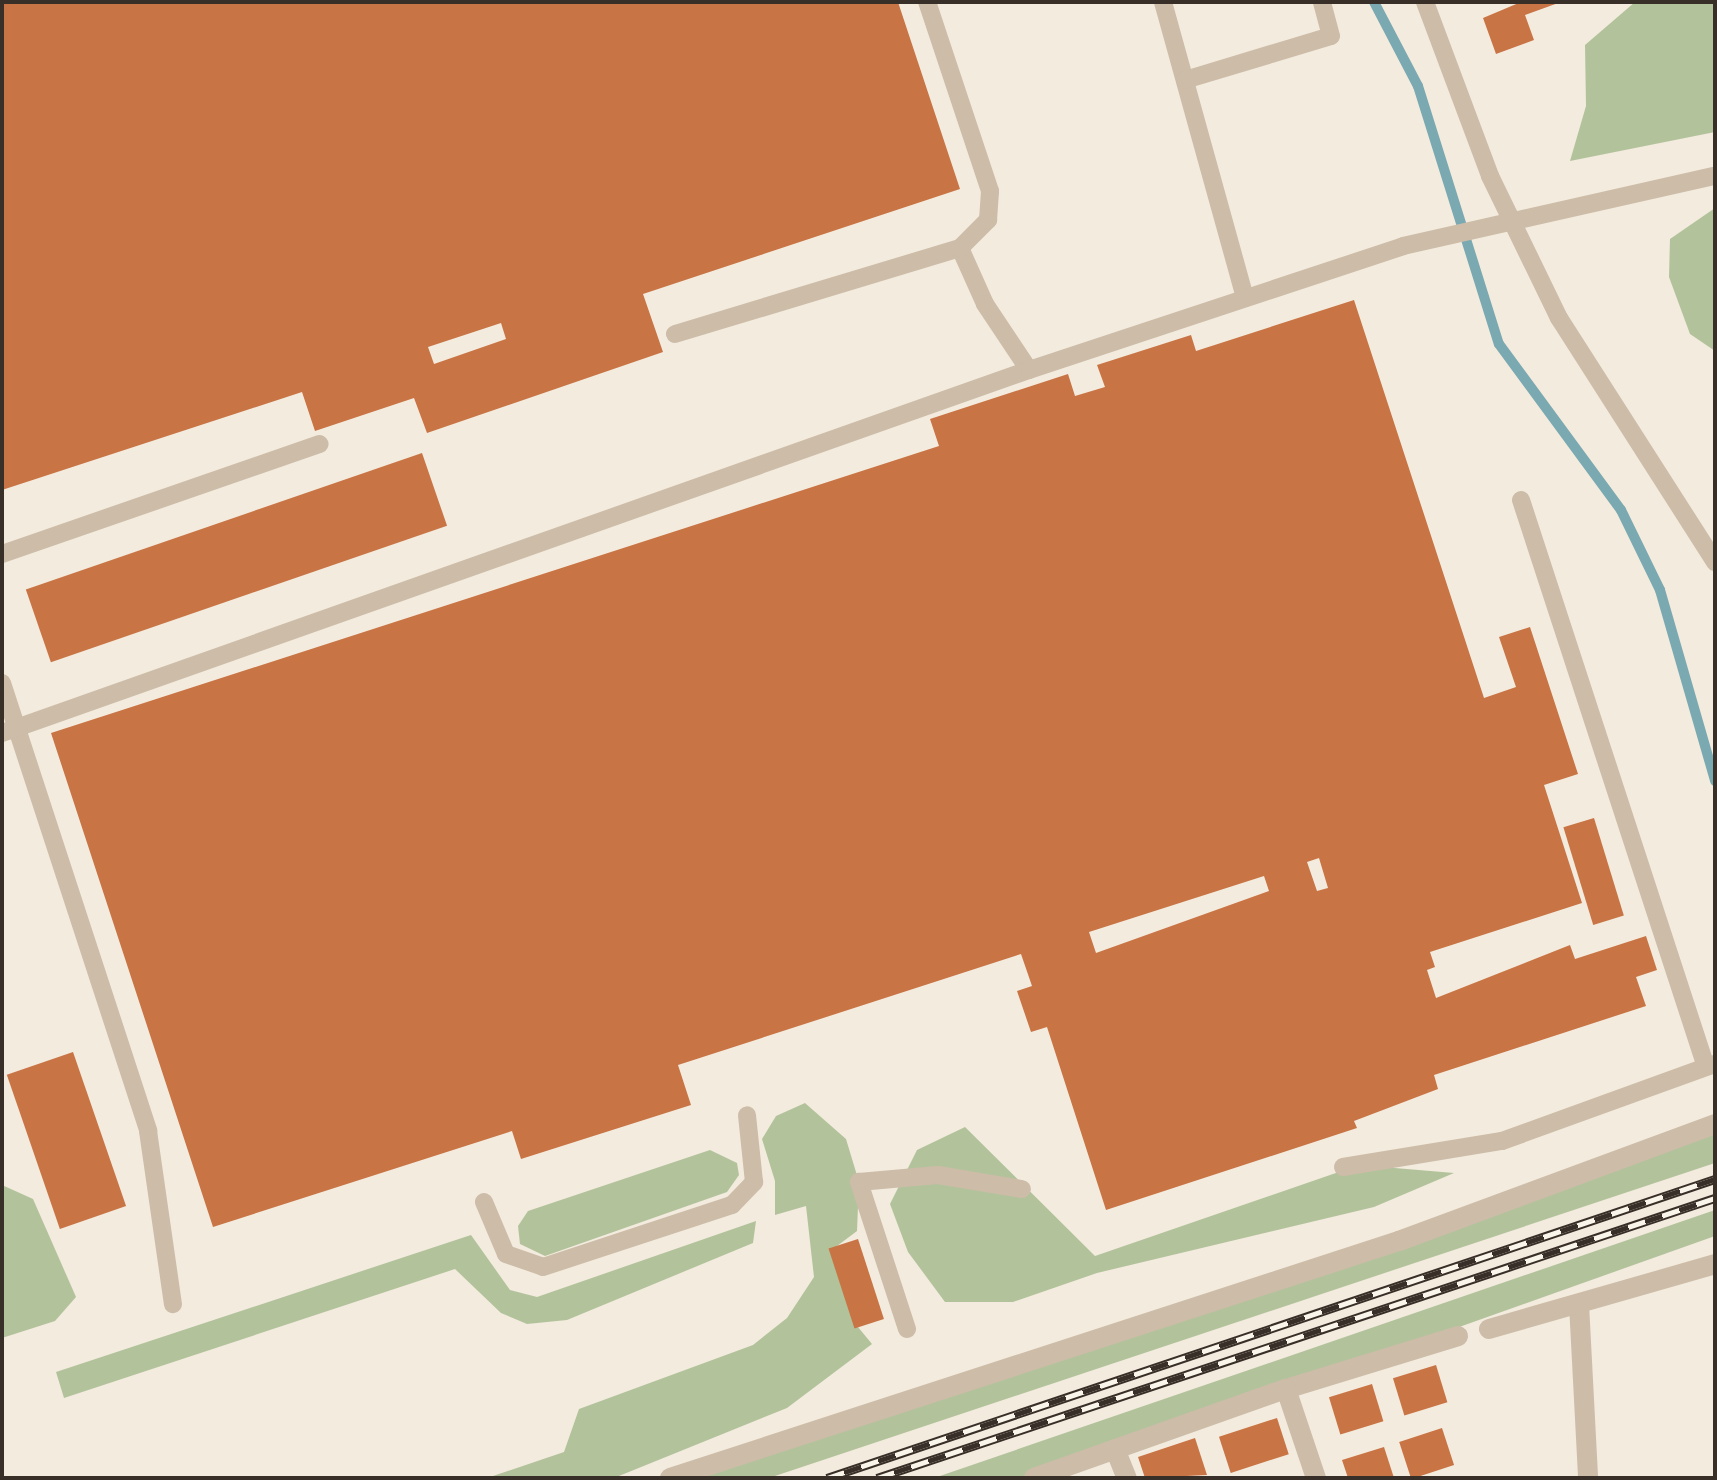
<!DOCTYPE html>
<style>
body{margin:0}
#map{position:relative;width:1717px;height:1480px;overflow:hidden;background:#f3ebdd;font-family:"Nunito Sans",sans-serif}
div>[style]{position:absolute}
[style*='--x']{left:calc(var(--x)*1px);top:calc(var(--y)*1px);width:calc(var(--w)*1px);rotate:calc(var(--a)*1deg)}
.green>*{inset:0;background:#b2c39c}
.stream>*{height:10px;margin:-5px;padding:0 5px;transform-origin:5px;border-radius:5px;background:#7ba9b1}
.building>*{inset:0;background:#c97445;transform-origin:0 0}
.lane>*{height:18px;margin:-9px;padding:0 9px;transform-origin:9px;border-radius:9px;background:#ccbca8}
.street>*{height:20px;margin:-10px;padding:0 10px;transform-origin:10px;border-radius:10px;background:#ccbca8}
.rail>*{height:9px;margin-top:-4.5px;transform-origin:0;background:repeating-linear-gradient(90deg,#faf5ea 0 18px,#392f29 0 36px);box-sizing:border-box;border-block:2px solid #392f29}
.lane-bridge>*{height:18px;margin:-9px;padding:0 9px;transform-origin:9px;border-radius:9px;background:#ccbca8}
span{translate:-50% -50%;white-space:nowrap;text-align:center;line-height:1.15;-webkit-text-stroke:7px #faf5ea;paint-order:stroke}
.frame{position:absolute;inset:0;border:4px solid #392f29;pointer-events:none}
</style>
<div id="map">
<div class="green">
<div style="clip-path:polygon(1635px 2px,1715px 2px,1715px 132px,1570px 161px,1586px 106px,1585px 45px)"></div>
<div style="clip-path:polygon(1715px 208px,1715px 351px,1690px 334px,1669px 277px,1670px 239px)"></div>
<div style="clip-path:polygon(805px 1103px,846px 1139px,859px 1182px,857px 1231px,837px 1246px,853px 1321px,872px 1344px,787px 1408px,614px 1478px,487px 1478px,564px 1452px,579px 1409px,753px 1345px,787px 1318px,814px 1277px,806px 1206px,775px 1215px,775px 1181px,762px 1139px,776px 1116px)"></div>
<div style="clip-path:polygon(1715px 1124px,1715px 1163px,769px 1478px,671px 1478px)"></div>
<div style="clip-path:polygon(965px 1127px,1095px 1256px,1359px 1165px,1454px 1173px,1374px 1207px,1097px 1273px,1013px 1302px,945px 1302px,908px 1252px,890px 1204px,917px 1150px)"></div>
<div style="clip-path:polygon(710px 1150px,737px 1163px,739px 1175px,727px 1192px,545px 1256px,520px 1244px,518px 1226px,528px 1211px)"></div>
<div style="clip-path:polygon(2px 1185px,33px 1199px,76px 1297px,55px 1321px,2px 1338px)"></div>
<div style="clip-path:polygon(1715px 1210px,1715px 1236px,1181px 1426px,1029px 1478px,934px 1478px)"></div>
<div style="clip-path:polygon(756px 1221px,753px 1243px,567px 1320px,527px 1324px,501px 1313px,455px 1269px,64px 1398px,56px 1372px,471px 1235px,510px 1290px,537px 1297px)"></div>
</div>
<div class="stream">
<div style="--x:1374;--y:2;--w:95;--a:62.4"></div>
<div style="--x:1418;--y:86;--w:270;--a:72.6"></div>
<div style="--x:1499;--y:344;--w:206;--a:53.7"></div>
<div style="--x:1621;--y:510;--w:89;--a:64"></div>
<div style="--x:1660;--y:590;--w:199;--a:73.9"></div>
</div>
<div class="building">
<div style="clip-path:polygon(evenodd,2px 2px,898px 2px,960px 189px,643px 294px,663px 352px,427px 433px,414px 398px,315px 431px,302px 392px,2px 490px,2px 2px,501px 323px,506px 339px,434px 364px,428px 347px,501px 323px)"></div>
<div style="clip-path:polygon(1521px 2px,1561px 2px,1525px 15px,1534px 40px,1496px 54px,1483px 18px)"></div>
<div style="clip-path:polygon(evenodd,1354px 300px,1484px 698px,1516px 687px,1499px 637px,1530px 627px,1578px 774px,1544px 785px,1582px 903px,1430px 952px,1435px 967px,1427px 970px,1436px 998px,1570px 945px,1575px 959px,1646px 936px,1657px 970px,1636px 977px,1646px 1006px,1434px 1075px,1438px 1089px,1354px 1121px,1357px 1128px,1106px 1210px,1047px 1027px,1031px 1032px,1017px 991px,1032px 986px,1021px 954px,678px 1065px,691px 1105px,521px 1159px,512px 1131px,213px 1227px,51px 733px,939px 446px,930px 419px,1068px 374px,1075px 396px,1105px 387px,1097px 365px,1191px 335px,1196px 351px,1354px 300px,1319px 858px,1328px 888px,1317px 891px,1307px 862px,1319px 858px,1354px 300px,1264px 876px,1269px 891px,1096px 953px,1089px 932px,1264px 876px)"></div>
<div style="left:422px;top:453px;width:77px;height:419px;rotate:71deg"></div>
<div style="left:1594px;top:818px;width:102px;height:32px;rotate:73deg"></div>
<div style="left:73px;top:1052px;width:163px;height:70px;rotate:71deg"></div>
<div style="left:858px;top:1239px;width:84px;height:31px;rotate:72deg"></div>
<div style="left:1436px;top:1365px;width:39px;height:45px;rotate:73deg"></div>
<div style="left:1372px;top:1384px;width:39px;height:45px;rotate:73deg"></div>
<div style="left:1277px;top:1418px;width:38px;height:61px;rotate:72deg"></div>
<div style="left:1442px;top:1428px;width:39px;height:45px;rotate:72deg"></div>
<div style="clip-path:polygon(1195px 1438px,1207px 1475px,1145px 1478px,1138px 1457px)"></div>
<div style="clip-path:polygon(1384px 1447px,1394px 1478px,1348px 1478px,1342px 1460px)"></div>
</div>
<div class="lane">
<div style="--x:1163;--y:2;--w:307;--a:74.5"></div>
<div style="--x:1425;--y:2;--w:186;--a:69.5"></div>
<div style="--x:1490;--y:176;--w:158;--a:64.1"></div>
<div style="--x:1559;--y:318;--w:290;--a:57.4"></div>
<div style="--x:1185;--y:80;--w:152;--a:-16.8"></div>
<div style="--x:1331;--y:36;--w:35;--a:-105"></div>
<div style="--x:960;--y:248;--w:61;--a:65.9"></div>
<div style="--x:985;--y:304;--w:79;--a:56.3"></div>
<div style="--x:675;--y:334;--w:298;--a:-16.8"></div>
<div style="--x:960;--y:248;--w:40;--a:-45"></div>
<div style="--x:988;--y:220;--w:29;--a:-86"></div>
<div style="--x:990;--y:191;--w:199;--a:-108.4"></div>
<div style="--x:1521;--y:500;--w:596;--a:71.93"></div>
<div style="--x:2;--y:554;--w:336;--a:-19.1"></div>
<div style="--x:2;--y:683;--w:471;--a:71.9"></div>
<div style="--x:148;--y:1131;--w:175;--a:81.8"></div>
<div style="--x:2;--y:733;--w:1089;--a:-19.47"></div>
<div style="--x:1029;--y:370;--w:394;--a:-18.3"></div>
<div style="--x:1343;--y:1167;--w:161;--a:-9.3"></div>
<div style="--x:1502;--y:1141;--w:226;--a:-19.9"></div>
<div style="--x:484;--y:1202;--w:56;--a:67.1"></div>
<div style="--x:506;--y:1254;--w:39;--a:19"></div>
<div style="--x:543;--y:1267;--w:199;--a:-18.2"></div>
<div style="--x:732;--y:1205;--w:32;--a:-46"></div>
<div style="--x:754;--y:1182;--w:67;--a:-96"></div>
<div style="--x:907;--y:1329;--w:155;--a:-108.1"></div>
<div style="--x:859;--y:1182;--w:79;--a:-5.1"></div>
<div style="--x:938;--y:1175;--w:85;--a:9.5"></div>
</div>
<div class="street">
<div style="--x:1579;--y:1304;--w:174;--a:87"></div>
<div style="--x:1489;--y:1329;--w:235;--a:-16"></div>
<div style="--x:1286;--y:1389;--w:180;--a:-17.1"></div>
<div style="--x:1115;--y:1449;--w:31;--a:68"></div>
<div style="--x:670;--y:1478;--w:767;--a:-18.01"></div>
<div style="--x:1399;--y:1241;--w:337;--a:-20.3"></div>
<div style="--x:1034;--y:1478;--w:267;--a:-19.5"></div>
<div style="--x:1286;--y:1389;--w:94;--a:71.4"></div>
</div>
<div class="rail">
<div style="--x:827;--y:1478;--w:937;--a:-18.61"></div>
<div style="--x:877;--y:1478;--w:884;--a:-18.48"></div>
</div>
<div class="lane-bridge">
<div style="--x:1403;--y:246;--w:319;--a:-12.7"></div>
</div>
<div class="frame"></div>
</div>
